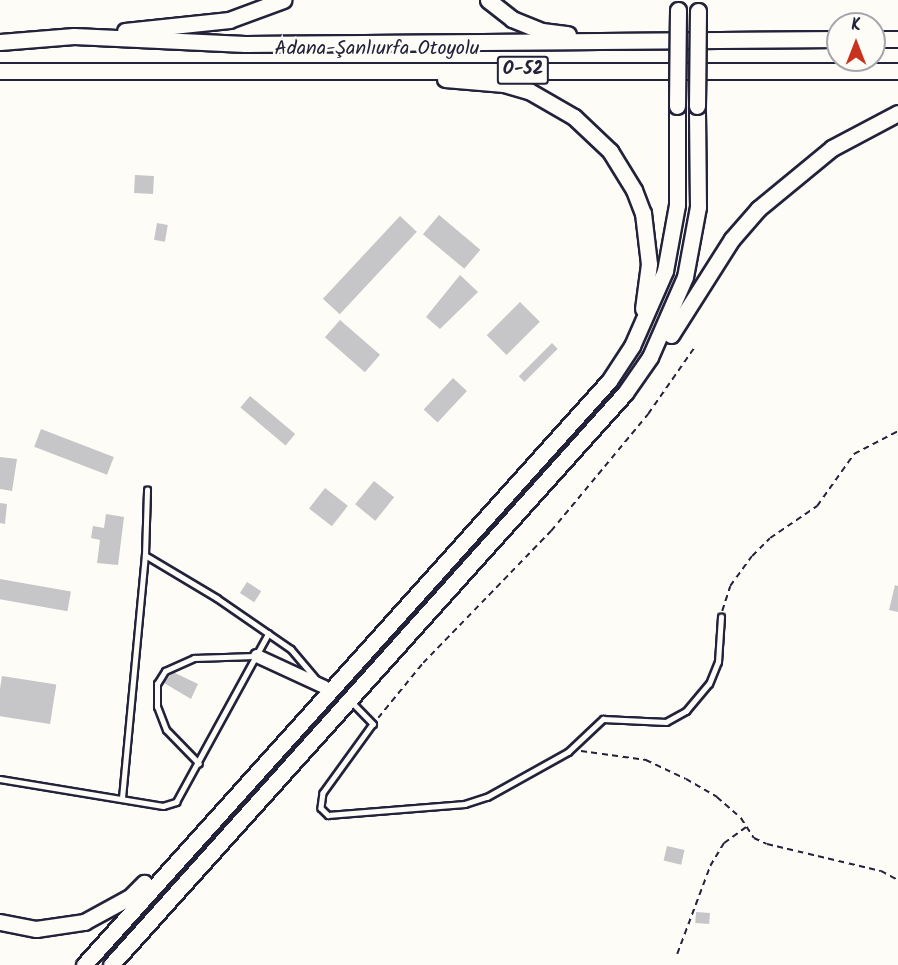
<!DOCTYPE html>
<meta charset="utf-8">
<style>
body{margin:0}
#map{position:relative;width:898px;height:965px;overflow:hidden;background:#fdfcf7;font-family:Kalam,sans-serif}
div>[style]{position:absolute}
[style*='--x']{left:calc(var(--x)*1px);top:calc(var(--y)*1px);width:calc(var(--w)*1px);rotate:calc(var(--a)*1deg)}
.building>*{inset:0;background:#c6c6c8;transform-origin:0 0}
.path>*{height:1.5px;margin-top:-0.75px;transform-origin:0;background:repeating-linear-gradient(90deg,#22223b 0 6px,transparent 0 10.5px)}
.roads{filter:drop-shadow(2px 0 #22223b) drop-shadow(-2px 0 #22223b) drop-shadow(0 2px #22223b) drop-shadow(0 -2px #22223b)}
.lane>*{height:4.5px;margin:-2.25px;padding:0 2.25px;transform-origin:2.25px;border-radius:2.25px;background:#fdfcf7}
.secondary>*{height:12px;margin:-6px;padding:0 6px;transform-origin:6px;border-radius:6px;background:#fdfcf7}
.highway>*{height:15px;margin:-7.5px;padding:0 7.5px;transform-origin:7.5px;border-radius:7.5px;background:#fdfcf7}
.bridges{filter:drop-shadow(2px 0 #22223b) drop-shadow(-2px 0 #22223b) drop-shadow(0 2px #22223b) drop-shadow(0 -2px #22223b)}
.highway-bridge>*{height:15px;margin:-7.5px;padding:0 7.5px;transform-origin:7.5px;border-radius:7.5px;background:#fdfcf7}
span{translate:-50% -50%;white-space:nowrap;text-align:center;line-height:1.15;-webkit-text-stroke:5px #fdfcf7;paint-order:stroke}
.shield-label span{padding:2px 4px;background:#fdfcf7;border:2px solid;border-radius:4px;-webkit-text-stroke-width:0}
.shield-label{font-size:18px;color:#22223b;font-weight:700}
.street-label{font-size:20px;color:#22223b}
.north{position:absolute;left:826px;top:12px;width:60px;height:60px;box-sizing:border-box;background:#fdfcf7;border:2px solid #a5a5ac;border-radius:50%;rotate:0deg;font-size:16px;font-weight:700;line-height:24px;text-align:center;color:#22223b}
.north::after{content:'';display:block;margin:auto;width:21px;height:27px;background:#c8321e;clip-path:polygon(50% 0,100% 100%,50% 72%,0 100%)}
</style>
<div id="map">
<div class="building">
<div style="left:135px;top:175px;width:19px;height:18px;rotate:3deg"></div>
<div style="left:439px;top:215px;width:54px;height:25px;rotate:40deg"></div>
<div style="left:400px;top:216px;width:23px;height:113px;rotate:43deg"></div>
<div style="left:157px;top:223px;width:11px;height:17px;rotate:10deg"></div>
<div style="clip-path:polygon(460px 275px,478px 292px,440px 329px,426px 317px)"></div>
<div style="left:520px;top:302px;width:28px;height:47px;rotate:45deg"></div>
<div style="left:340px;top:320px;width:53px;height:23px;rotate:41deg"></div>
<div style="left:552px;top:343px;width:8px;height:47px;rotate:45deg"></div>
<div style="left:453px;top:378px;width:19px;height:43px;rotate:43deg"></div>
<div style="left:250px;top:396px;width:59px;height:15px;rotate:40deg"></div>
<div style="left:41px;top:429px;width:78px;height:19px;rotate:21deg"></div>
<div style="clip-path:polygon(0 457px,17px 459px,12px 491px,0 489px)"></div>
<div style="left:374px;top:481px;width:26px;height:30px;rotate:39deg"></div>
<div style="left:325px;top:488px;width:29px;height:26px;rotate:38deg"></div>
<div style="clip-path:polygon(0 503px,7px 504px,5px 524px,0 523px)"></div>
<div style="clip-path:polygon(106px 514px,124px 517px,118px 565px,97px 563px,100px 540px,91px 538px,93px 526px,104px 528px)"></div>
<div style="left:0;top:579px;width:72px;height:20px;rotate:10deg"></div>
<div style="left:247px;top:582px;width:17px;height:13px;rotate:33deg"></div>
<div style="clip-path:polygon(895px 585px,898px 586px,898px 612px,889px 610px)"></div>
<div style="clip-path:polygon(173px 672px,198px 684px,191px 699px,164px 683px)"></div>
<div style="left:2px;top:676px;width:55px;height:40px;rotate:9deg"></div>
<div style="left:667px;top:846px;width:18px;height:15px;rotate:13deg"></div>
<div style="left:696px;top:912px;width:14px;height:11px;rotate:4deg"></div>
</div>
<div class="path">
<div style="--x:722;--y:611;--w:26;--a:-72"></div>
<div style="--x:730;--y:586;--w:37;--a:-54"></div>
<div style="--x:752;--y:556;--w:25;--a:-45"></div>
<div style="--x:770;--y:538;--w:57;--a:-34.2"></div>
<div style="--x:817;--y:506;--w:64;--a:-54.6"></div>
<div style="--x:854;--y:454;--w:50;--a:-27.6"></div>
<div style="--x:378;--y:718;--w:71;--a:-50.7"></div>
<div style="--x:423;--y:663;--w:184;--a:-45.9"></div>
<div style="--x:551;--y:531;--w:152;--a:-50.3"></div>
<div style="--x:648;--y:414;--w:80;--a:-55.1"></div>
<div style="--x:581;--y:751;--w:66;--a:7.9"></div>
<div style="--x:646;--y:760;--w:44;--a:25.4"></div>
<div style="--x:686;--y:779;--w:36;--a:30"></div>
<div style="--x:717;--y:797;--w:32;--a:41"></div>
<div style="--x:741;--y:818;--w:24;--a:57"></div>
<div style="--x:754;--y:838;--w:14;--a:25"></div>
<div style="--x:767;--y:844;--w:117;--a:13.3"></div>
<div style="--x:881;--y:871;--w:19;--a:28"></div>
<div style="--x:677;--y:954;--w:94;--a:-69.4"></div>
<div style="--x:710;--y:866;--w:27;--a:-59"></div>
<div style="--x:724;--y:843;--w:27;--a:-36"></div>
</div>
<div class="roads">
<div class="lane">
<div style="--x:145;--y:555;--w:84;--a:30.8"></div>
<div style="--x:217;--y:598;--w:90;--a:34.6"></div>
<div style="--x:291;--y:649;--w:42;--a:49.8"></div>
<div style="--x:351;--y:701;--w:32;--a:46"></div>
<div style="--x:373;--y:724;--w:85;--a:125.9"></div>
<div style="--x:323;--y:793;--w:15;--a:98"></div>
<div style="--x:321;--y:808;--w:10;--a:45"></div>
<div style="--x:328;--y:815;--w:137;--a:-4.6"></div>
<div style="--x:465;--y:804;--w:23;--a:-18"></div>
<div style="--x:487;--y:797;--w:93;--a:-29.1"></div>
<div style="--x:568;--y:752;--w:48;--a:-43.3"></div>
<div style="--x:603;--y:719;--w:63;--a:2.7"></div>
<div style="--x:666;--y:722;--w:23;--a:-29"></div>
<div style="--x:686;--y:711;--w:35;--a:-50"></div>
<div style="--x:709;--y:684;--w:24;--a:-68"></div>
<div style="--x:718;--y:662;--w:45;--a:-86.2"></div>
<div style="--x:199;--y:764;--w:47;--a:-134.1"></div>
<div style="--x:166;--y:730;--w:25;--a:-111"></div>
<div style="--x:157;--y:707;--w:23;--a:-90"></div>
<div style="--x:157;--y:684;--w:15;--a:-58"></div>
<div style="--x:165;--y:671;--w:32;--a:-24"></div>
<div style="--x:194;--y:658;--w:61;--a:-1.9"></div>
<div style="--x:0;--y:779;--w:165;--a:9.4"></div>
<div style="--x:163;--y:806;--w:14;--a:-17"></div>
<div style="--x:176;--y:802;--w:192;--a:-61.3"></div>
<div style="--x:122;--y:798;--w:244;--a:-84.6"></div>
<div style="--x:145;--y:555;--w:65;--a:-88.2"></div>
</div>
<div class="secondary">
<div style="--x:257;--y:656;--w:74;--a:24.8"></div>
</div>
<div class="highway">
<div style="--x:488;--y:0;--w:31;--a:38"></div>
<div style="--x:512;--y:19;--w:32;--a:22"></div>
<div style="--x:542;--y:31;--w:26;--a:7"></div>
<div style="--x:125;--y:31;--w:105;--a:-6"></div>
<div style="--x:229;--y:20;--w:58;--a:-20.3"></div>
<div style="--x:874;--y:39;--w:24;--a:0"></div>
<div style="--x:0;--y:42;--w:74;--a:-4.6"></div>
<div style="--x:74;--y:36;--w:171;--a:2.7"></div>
<div style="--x:245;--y:44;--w:593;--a:-0.48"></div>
<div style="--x:0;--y:71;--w:898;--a:0"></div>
<div style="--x:445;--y:79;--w:59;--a:4.8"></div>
<div style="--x:504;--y:84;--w:26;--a:16"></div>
<div style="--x:529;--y:91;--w:52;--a:30"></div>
<div style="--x:574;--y:117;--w:50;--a:43.4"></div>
<div style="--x:610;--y:151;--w:46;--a:58.4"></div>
<div style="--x:634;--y:190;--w:25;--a:69"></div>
<div style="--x:643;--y:213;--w:51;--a:83.3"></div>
<div style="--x:649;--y:264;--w:45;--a:97.6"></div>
<div style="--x:671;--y:335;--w:114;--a:-57.6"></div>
<div style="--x:732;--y:239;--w:40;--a:-49"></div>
<div style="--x:758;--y:209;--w:96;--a:-39.5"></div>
<div style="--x:832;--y:148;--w:75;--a:-27.9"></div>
<div style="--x:0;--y:922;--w:37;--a:11"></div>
<div style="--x:36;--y:929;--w:49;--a:-8.3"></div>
<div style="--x:84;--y:922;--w:52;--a:-28.5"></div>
<div style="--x:130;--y:897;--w:20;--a:-45"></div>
<div style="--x:84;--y:965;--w:785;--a:-48.05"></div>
<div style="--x:609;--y:381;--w:42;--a:-56.7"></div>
<div style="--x:632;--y:346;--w:82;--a:-66.3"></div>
<div style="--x:665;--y:271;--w:67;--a:-79.7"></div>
<div style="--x:677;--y:205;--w:99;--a:-90"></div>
<div style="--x:111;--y:965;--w:769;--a:-48.06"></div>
<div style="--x:625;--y:393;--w:44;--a:-55.2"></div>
<div style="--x:650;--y:357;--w:87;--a:-66.4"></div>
<div style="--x:685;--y:277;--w:71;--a:-79.5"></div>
<div style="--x:698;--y:207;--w:101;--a:-90.6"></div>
</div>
</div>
<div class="bridges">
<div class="highway-bridge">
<div style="--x:677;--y:106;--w:96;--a:-89.4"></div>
<div style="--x:697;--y:106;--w:95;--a:-89.4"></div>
</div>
</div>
<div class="shield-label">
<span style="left:523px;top:70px">O-52</span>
</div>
<div class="street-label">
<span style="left:377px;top:49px">Adana-Şanlıurfa Otoyolu</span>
</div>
<div class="north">K</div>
</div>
